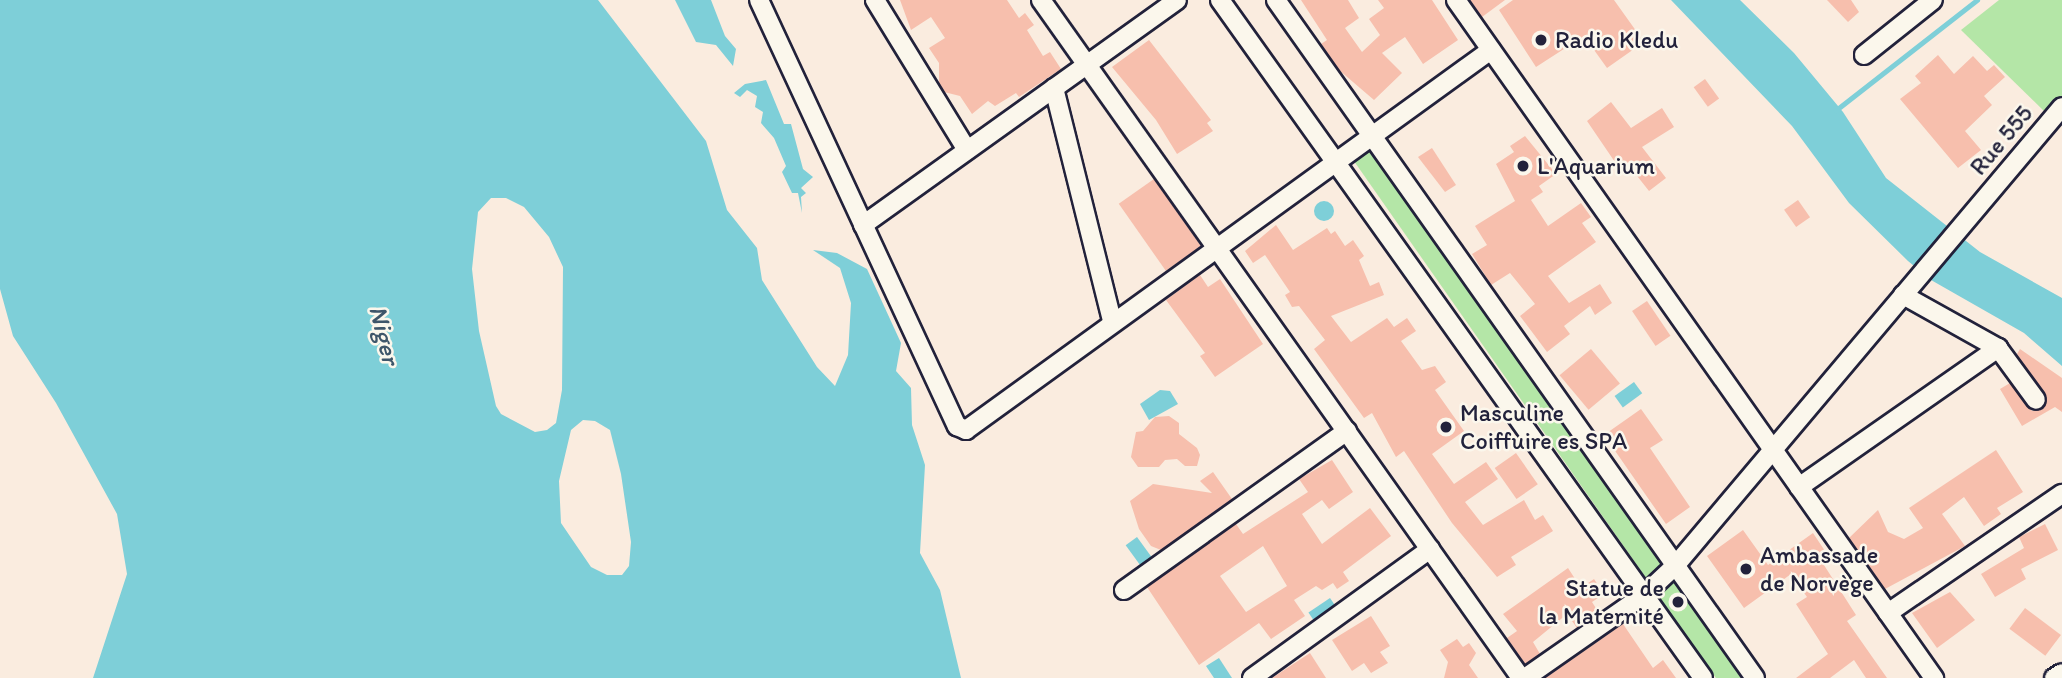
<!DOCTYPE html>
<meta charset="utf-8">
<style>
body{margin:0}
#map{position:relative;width:2062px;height:678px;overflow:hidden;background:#faecdf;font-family:Itim,sans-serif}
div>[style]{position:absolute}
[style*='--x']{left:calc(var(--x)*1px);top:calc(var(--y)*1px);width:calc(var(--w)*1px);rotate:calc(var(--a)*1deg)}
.green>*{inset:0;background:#b4e6a7;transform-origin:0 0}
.water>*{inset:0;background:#7ecfd8;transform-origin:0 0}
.round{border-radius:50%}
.stream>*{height:5px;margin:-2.5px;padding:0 2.5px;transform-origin:2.5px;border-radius:2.5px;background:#7ecfd8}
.building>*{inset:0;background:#f7bfad;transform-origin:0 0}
.roads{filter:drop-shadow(2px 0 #22223b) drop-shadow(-2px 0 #22223b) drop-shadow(0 2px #22223b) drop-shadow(0 -2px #22223b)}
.minor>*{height:18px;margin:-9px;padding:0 9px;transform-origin:9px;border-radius:9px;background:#fbf7ec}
.dots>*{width:19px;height:19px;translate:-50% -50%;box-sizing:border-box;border:4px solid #fbf7ec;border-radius:50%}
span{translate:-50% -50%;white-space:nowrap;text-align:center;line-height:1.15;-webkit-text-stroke:5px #fbf7ec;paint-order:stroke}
.poi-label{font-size:24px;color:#22223b}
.left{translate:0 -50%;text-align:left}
.right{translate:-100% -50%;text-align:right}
.street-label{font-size:24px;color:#22223b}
.water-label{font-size:26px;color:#3e566a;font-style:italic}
</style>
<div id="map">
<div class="green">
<div style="clip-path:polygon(1999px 0,2062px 0,2062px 106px,2047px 114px,1961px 30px)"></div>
<div style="left:1366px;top:140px;width:658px;height:22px;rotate:55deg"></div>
</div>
<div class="water">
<div style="clip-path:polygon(evenodd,0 0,598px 0,706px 141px,727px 210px,757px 248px,762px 280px,817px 367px,835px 386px,848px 355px,851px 303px,840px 268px,813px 250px,837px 253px,867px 269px,901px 343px,896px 371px,911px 388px,912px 425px,925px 465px,920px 553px,940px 590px,961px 678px,93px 678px,127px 574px,117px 514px,56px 403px,13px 336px,0 289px,0 0,491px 198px,506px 198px,524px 207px,549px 237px,563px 267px,562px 390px,556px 423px,547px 430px,535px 432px,501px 414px,496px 406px,479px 331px,472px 269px,478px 212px,491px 198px,0 0,583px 420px,595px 421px,610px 430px,621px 474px,631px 542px,629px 566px,622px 575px,607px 575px,591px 567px,561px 523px,559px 481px,571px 430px,583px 420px)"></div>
<div style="clip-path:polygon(675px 0,711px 0,725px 36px,736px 49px,733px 66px,716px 45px,696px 42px)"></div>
<div style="clip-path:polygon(1671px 0,1740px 0,1794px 53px,1843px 112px,1886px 178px,1980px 252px,2062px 298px,2062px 366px,2024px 333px,1931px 280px,1908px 261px,1849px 203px,1792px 126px)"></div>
<div style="clip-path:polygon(766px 80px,784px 124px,791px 124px,803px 169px,813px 177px,801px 188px,806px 193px,801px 197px,802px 213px,798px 193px,792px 193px,782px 172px,786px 166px,774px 138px,761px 123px,763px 112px,755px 107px,757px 96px,747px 90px,740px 97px,734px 93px,745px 84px)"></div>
<div class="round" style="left:1314px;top:201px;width:20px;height:20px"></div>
<div style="left:1634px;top:382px;width:14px;height:24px;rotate:54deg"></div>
<div style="clip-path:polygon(1160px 390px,1170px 391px,1178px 404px,1149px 420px,1140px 404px)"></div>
<div style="left:1137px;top:537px;width:26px;height:14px;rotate:54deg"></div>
<div style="left:1330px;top:598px;width:14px;height:26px;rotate:56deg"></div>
<div style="clip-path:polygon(1219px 658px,1232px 678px,1214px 678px,1206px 666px)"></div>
</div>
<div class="stream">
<div style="--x:1836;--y:110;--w:179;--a:-38"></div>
</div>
<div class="building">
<div style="clip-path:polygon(900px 0,1007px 0,1019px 18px,1025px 13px,1034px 25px,1027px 30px,1043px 56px,1050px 52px,1061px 69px,1019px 97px,1016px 93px,995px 106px,988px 101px,972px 114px,960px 96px,944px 92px,939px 83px,939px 63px,929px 48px,945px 38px,931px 17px,911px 30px)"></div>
<div style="clip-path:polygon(1301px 0,1348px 0,1359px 18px,1345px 28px,1362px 52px,1380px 35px,1369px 19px,1384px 8px,1378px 0,1432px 0,1458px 40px,1423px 64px,1405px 37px,1382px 53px,1402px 73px,1374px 100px,1339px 70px,1321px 44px,1327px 40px)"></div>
<div style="clip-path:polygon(1470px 0,1505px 0,1482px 17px)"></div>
<div style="clip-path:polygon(1513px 0,1614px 0,1644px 42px,1607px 68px,1584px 36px,1536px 67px,1499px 10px)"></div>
<div style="clip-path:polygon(1827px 0,1851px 0,1859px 12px,1848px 22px)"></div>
<div style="clip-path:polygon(1149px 40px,1211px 120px,1207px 123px,1213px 131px,1177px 154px,1156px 120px,1112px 67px)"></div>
<div style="clip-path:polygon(1938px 55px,1954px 74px,1973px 56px,1987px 71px,1994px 65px,2005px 77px,1984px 96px,1992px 105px,1965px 131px,1981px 150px,1958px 168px,1900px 99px,1921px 83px,1915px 76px)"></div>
<div style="left:1705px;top:79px;width:24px;height:14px;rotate:54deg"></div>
<div style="clip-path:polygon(1611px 102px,1631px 128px,1662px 108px,1674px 127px,1642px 147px,1666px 178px,1649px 191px,1626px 162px,1619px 168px,1587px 121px)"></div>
<div style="clip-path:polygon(1525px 136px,1556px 174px,1539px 186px,1543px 192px,1531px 200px,1548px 226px,1581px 203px,1591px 217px,1582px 223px,1596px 242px,1548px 276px,1569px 303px,1600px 284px,1612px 303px,1595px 315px,1590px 306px,1564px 326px,1570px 334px,1547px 352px,1520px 316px,1535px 304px,1510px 273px,1491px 285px,1472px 254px,1487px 245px,1475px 226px,1515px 201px,1496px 164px,1514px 152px,1510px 146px)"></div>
<div style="clip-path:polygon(1432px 148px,1456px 185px,1445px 192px,1418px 157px)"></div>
<div style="left:1154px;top:179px;width:82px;height:43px;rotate:55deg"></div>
<div style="left:1798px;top:200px;width:21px;height:17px;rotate:55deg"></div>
<div style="clip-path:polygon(1276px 225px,1293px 250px,1327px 228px,1331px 234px,1335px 231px,1345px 246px,1353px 240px,1364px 256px,1359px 260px,1370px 286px,1379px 282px,1384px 295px,1331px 316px,1351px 342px,1387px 318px,1394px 327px,1407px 318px,1416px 331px,1401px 341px,1422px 370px,1435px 366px,1446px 382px,1435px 390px,1464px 431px,1432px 454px,1454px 484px,1486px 462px,1498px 479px,1465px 502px,1483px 525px,1524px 500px,1535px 520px,1543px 515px,1553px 531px,1511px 557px,1516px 565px,1497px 577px,1452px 523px,1404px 451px,1396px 457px,1372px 413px,1364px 418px,1314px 349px,1325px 340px,1299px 306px,1292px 307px,1285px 295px,1290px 292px,1265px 255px,1253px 263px,1245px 251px)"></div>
<div style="clip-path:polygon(1200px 275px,1208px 287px,1220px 279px,1263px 344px,1215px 377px,1200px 356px,1205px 353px,1166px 300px)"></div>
<div style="left:1647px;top:301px;width:42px;height:18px;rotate:56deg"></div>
<div style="left:1591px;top:349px;width:45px;height:41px;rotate:50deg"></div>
<div style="clip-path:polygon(2020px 349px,2062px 378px,2062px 412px,2055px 407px,2022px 426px,2000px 389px,2010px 383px,2032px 411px,2043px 409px,2047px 399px,2017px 354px)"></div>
<div style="clip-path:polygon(1641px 409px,1663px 440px,1650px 448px,1690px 507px,1666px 524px,1604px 435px)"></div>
<div style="clip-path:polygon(1169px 416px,1179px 423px,1179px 434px,1197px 448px,1200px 455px,1197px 466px,1185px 466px,1177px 459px,1165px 460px,1159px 467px,1138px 467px,1131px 457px,1136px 432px,1143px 431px,1155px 417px)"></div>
<div style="clip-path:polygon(1996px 450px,2023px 492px,1997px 508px,2001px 514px,1984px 526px,1964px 497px,1942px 514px,1965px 546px,1885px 589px,1849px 538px,1878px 510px,1888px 532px,1904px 539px,1923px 528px,1909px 508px)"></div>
<div style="left:1516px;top:453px;width:38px;height:26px;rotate:55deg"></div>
<div style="clip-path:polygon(evenodd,1332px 460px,1353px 492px,1329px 509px,1322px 500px,1302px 514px,1322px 544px,1370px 508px,1391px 536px,1343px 572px,1349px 581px,1337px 589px,1333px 583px,1322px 590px,1316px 586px,1294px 600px,1305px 616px,1271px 639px,1259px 623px,1199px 665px,1147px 587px,1236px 524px,1243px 534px,1308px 492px,1299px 479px,1332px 460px,1263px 546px,1287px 586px,1246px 612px,1220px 576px,1263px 546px)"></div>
<div style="clip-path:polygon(1213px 472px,1232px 499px,1161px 550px,1151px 546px,1139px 529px,1130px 501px,1153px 484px,1212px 493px,1200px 481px)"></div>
<div style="clip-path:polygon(2045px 524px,2058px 550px,2021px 569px,2026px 579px,1995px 597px,1981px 574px,2024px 548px,2019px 537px)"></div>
<div style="clip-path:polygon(1743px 530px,1768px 565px,1813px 533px,1829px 557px,1822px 562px,1856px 615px,1847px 621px,1887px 678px,1866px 678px,1854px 660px,1830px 678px,1796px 678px,1828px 654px,1796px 604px,1807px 597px,1791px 574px,1744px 608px,1707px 556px)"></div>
<div style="clip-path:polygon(1568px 568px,1581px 588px,1594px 579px,1604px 594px,1592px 602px,1599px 613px,1577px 628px,1567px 614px,1533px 642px,1540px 654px,1525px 664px,1507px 638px,1517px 631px,1503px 614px)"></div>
<div style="clip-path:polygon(1950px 592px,1975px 620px,1937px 648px,1912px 613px)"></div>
<div style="left:2025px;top:608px;width:45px;height:26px;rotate:37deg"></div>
<div style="clip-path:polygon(1371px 616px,1390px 646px,1380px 652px,1388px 663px,1371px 673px,1364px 663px,1352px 671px,1332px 640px)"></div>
<div style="clip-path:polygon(1623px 624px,1653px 668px,1663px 660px,1676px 678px,1545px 678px)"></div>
<div style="clip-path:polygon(1457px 639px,1463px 647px,1469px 643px,1476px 653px,1469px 665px,1478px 678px,1444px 678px,1448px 662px,1440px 650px)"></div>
<div style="clip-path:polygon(1310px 653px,1326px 678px,1272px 678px)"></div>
</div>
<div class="roads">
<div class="minor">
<div style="--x:759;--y:0;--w:470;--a:65.1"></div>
<div style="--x:957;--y:426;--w:10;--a:24"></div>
<div style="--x:966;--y:430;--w:648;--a:-35.9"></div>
<div style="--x:875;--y:0;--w:176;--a:58.5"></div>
<div style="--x:1041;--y:0;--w:831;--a:54.7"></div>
<div style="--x:1220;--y:0;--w:832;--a:54.53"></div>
<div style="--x:1276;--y:0;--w:830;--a:54.76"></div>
<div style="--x:1456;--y:0;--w:830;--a:54.82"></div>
<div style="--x:1864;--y:55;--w:88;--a:-38.6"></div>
<div style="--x:1054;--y:88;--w:240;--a:76"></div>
<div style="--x:863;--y:225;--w:386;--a:-35.6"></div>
<div style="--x:1903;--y:295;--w:109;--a:29.2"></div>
<div style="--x:1998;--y:348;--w:64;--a:53.8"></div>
<div style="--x:1799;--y:487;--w:243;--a:-34.9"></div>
<div style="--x:1124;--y:590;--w:274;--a:-35.5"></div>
<div style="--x:1888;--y:613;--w:211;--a:-34.4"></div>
<div style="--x:1252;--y:678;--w:220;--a:-35.9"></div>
<div style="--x:1525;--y:678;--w:145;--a:-34.9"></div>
<div style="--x:1644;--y:595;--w:42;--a:-43.1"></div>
<div style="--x:1675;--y:566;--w:600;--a:-49.86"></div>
<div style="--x:2054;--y:678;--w:9;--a:-32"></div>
</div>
</div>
<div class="dots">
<div style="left:1541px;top:40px;background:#22223b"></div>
<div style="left:1523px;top:166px;background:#22223b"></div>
<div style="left:1446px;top:427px;background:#22223b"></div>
<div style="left:1746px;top:569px;background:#22223b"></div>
<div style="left:1678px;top:602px;background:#22223b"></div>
</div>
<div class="poi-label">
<span class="left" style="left:1555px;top:40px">Radio Kledu</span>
<span class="left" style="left:1537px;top:166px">L'Aquarium</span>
<span class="left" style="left:1460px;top:427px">Masculine<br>Coiffuire es SPA</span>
<span class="left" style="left:1760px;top:569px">Ambassade<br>de Norvège</span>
<span class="right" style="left:1664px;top:602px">Statue de<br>la Maternité</span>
</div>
<div class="street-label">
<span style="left:2001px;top:140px;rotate:-50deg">Rue 555</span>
</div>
<div class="water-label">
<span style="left:384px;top:335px;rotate:76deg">Niger</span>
</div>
</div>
